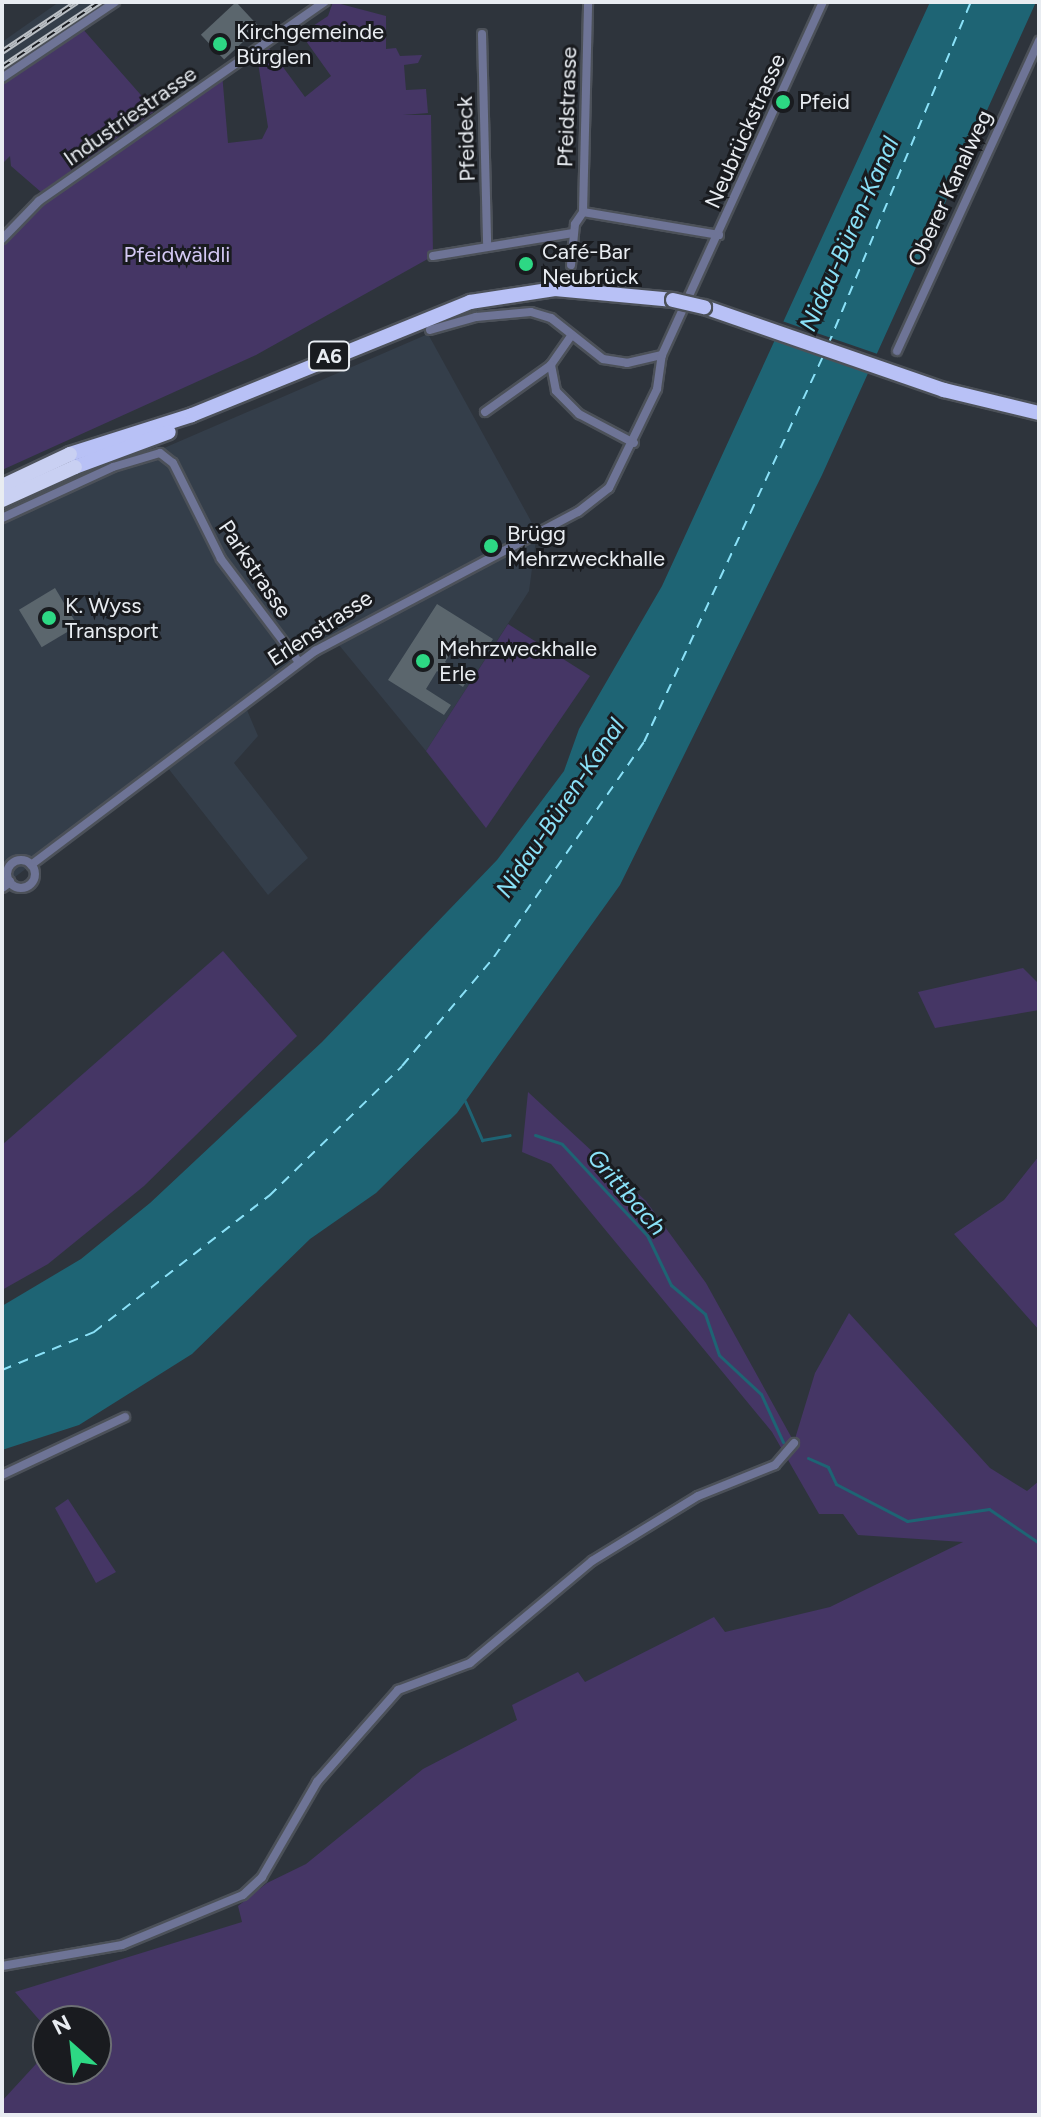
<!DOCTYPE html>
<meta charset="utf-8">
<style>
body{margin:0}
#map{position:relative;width:1041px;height:2117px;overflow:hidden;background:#2e343c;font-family:Figtree,sans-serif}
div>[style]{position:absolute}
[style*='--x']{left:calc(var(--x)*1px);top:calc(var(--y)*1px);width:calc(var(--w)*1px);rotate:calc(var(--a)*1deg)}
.built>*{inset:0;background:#343e4a}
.green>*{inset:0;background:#453665}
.water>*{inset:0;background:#1e6474}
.pier>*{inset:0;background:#2e343c;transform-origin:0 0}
.stream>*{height:3px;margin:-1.5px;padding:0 1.5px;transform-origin:1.5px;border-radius:1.5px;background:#1e6474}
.ferry>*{height:2px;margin-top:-1px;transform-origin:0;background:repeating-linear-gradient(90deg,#8ae1f8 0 10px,transparent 0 18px)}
.building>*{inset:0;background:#5b666d;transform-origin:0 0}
.roads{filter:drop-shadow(2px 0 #4c5159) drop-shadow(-2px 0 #4c5159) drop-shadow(0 2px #4c5159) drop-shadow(0 -2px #4c5159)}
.minor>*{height:8px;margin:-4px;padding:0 4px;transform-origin:4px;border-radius:4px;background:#6e7496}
.minor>.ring{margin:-4px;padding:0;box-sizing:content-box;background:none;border:8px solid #6e7496;border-radius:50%}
.tertiary>*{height:10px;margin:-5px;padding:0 5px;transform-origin:5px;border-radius:5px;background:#6e7496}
.trunk>*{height:14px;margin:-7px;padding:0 7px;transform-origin:7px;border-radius:7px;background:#b8c1f6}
.motorway>*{height:14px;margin:-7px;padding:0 7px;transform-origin:7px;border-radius:7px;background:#c9d0f2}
.rail>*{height:6px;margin-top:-3px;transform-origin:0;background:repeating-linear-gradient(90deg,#191b1f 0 9px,#babfc4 0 18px);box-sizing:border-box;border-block:2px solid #babfc4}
.bridges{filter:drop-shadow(2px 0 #4c5159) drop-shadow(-2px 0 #4c5159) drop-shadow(0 2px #4c5159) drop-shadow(0 -2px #4c5159)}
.trunk-bridge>*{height:14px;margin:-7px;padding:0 7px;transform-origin:7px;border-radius:7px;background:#b8c1f6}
.dots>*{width:22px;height:22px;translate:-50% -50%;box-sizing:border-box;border:4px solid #191b1f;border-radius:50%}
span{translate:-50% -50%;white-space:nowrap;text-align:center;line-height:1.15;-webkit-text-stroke:6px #191b1f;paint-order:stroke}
.shield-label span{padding:2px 6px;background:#191b1f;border:2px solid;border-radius:6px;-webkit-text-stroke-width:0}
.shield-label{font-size:20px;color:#e8ecf1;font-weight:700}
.poi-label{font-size:22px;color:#e8ecf1}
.left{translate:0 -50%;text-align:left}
.street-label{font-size:22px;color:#e8ecf1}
.park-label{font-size:22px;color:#d4c9f4}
.water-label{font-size:24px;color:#8ae1f8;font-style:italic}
.frame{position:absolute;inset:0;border:4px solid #e8ecf1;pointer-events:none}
.north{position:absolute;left:32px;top:2005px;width:80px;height:80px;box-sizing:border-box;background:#191b1f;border:2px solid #6c6f73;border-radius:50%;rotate:333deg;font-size:22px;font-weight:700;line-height:32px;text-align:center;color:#e8ecf1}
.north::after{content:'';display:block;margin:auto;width:28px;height:36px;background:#2dd884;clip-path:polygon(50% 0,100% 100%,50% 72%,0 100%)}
</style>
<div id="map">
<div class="built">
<div style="clip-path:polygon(59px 2px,109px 2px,2px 77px,2px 42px)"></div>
<div style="clip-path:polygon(428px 334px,537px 532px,529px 591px,426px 751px,334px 639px,244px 703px,258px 736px,234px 763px,308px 858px,268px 895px,164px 763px,2px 887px,2px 518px)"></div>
</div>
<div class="green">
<div style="clip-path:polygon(333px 2px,386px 16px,386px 49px,396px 48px,400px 56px,422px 55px,418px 63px,404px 65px,405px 78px,406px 90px,426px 89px,428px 113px,403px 115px,431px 115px,433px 256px,256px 355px,2px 470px,2px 239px,24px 215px,222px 73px,228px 143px,262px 139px,268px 127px,257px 56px,269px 48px,305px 97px,331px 76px,301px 34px,328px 16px)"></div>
<div style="clip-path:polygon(81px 27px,155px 111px,41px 192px,11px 166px,10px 156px,2px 164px,2px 80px)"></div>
<div style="clip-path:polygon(508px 624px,590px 676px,486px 828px,426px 751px)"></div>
<div style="clip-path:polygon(223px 951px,297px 1036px,144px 1186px,48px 1264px,2px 1290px,2px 1145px)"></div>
<div style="clip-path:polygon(1023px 968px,1039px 984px,1039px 1010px,935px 1028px,918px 992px)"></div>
<div style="clip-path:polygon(528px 1092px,646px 1201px,706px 1283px,794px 1442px,815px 1373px,849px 1313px,990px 1468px,1027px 1491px,1039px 1481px,1039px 2115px,2px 2115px,2px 2101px,48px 2051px,48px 2069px,96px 2069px,96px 2021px,48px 2021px,48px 2030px,15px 1992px,242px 1922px,238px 1906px,267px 1883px,306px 1864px,423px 1769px,517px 1720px,512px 1705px,578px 1672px,585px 1682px,714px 1617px,725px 1632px,830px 1607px,963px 1542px,858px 1535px,843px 1514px,819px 1514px,772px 1432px,551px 1164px,522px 1152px)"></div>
<div style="clip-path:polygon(1039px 1156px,1039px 1330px,954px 1234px,1004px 1200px)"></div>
<div style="clip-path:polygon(68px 1499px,116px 1572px,96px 1583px,55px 1508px)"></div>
</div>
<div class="water">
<div style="clip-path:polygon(930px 2px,1036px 2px,822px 475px,620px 885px,457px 1113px,376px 1193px,310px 1239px,192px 1354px,79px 1425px,2px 1450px,2px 1306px,81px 1259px,150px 1203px,322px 1042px,497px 860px,564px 771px,579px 729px,662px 586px)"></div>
</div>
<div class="pier">
<div style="left:782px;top:321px;width:105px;height:21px;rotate:19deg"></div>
</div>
<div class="stream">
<div style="--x:465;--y:1101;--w:43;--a:66.4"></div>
<div style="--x:482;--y:1140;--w:28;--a:-10"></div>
<div style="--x:535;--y:1135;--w:28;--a:18"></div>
<div style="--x:562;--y:1144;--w:125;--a:47"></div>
<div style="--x:647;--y:1235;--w:55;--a:64.4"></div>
<div style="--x:671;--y:1285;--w:45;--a:40.5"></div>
<div style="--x:705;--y:1314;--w:43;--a:71.1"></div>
<div style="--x:719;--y:1355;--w:57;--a:42.9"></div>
<div style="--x:761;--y:1394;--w:53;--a:65.4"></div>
<div style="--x:808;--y:1458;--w:22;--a:24"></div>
<div style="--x:828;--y:1467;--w:19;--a:65"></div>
<div style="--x:836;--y:1484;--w:80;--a:27.5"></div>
<div style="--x:907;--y:1521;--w:83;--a:-8.3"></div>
<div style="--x:989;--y:1509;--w:60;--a:34.2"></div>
</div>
<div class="ferry">
<div style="--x:828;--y:345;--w:372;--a:-67.4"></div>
<div style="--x:2;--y:1370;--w:100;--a:-22.4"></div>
<div style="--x:94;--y:1332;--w:222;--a:-37.9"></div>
<div style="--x:269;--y:1196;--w:186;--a:-44.3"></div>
<div style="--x:402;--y:1066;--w:143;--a:-49.8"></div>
<div style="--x:494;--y:957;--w:262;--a:-55.1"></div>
<div style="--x:644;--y:742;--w:427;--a:-65.1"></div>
</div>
<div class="building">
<div style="left:236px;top:2px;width:34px;height:48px;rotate:47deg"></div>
<div style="left:55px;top:588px;width:44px;height:42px;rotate:59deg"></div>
<div style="clip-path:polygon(437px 604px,493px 639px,480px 659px,456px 644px,445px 662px,469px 677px,463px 687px,437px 671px,426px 689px,451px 705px,444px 715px,388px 680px)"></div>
</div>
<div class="roads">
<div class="minor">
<div style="--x:482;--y:34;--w:209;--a:88.6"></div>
<div style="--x:2;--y:78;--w:136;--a:-33.9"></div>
<div style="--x:583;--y:212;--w:210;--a:-88.6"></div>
<div style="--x:583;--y:212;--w:138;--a:9.6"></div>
<div style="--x:2;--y:239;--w:53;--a:-45.8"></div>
<div style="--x:39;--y:201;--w:348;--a:-34.9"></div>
<div style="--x:433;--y:256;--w:142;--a:-9.3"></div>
<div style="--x:571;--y:265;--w:41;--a:-84.4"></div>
<div style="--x:575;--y:224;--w:14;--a:-56"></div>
<div style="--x:430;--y:330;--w:48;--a:-15.8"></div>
<div style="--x:476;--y:317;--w:55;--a:-5.2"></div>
<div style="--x:531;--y:312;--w:21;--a:17"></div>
<div style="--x:551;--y:318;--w:66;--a:38.3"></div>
<div style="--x:603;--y:359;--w:24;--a:9"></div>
<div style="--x:627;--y:363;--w:36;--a:-13"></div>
<div style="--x:571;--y:336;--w:35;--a:125"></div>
<div style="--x:551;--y:365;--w:26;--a:79"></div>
<div style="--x:556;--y:391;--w:33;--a:45"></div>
<div style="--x:579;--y:414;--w:62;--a:27.8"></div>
<div style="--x:897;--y:351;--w:341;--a:-65.4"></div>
<div style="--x:485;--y:412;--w:81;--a:-35.5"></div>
<div style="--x:2;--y:518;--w:122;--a:-24.7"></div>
<div style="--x:113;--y:467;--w:49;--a:-16.6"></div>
<div style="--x:160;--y:453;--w:16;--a:38"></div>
<div style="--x:173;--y:463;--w:107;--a:63.4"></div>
<div style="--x:221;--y:559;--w:129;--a:52.9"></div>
<div class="ring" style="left:7px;top:860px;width:20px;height:20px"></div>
<div style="--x:31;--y:865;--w:356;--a:-37"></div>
<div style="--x:315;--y:651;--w:297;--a:-27.9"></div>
<div style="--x:578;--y:512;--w:39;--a:-38"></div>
<div style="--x:609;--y:488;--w:110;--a:-64.1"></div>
<div style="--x:657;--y:389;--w:34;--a:-82"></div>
<div style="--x:662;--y:355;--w:388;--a:-65.5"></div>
<div style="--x:2;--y:1475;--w:136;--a:-25.2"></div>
<div style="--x:2;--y:1966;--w:122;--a:-9.9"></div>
<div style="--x:122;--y:1945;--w:131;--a:-22.5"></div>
<div style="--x:243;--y:1895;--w:26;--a:-43"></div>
<div style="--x:262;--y:1877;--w:110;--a:-59.9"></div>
<div style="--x:317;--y:1782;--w:123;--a:-48.6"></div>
<div style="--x:398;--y:1690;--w:77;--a:-20.6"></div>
<div style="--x:470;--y:1663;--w:159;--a:-39.9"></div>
<div style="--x:592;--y:1561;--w:124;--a:-31.5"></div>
<div style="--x:698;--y:1496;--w:83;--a:-21.9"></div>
<div style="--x:775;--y:1465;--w:29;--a:-49"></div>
</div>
<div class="tertiary">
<div style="--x:2;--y:887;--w:9;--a:-36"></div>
</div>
<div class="trunk">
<div style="--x:704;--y:307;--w:254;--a:19.1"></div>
<div style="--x:944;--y:390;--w:98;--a:13.6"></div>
<div style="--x:70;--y:454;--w:128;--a:-17.7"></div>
<div style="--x:192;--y:415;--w:300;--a:-22.1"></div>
<div style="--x:470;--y:302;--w:86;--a:-8.7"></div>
<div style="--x:555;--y:289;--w:119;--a:5.3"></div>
<div style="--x:75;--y:467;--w:100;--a:-20.4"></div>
</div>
<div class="motorway">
<div style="--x:2;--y:486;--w:75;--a:-25.2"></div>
<div style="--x:2;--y:500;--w:80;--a:-24.3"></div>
</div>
</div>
<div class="rail">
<div style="--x:2;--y:52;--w:90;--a:-33.7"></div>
<div style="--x:2;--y:67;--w:118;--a:-33.6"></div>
</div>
<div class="bridges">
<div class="trunk-bridge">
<div style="--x:673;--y:300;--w:32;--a:13"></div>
</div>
</div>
<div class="dots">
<div style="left:220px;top:44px;background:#2dd884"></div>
<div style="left:783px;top:102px;background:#2dd884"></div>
<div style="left:526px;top:264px;background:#2dd884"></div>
<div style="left:491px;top:546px;background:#2dd884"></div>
<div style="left:49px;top:618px;background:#2dd884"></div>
<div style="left:423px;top:661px;background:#2dd884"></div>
</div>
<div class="shield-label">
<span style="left:329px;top:356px">A6</span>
</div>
<div class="poi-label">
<span class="left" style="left:236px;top:44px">Kirchgemeinde<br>Bürglen</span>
<span class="left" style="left:799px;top:102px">Pfeid</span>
<span class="left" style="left:542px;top:264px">Café-Bar<br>Neubrück</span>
<span class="left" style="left:507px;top:546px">Brügg<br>Mehrzweckhalle</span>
<span class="left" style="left:65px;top:618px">K. Wyss<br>Transport</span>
<span class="left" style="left:439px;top:661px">Mehrzweckhalle<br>Erle</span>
</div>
<div class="street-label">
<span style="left:567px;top:107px;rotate:-88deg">Pfeidstrasse</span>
<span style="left:130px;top:116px;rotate:-35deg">Industriestrasse</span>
<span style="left:745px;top:131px;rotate:-66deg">Neubrückstrasse</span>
<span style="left:466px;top:139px;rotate:-92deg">Pfeideck</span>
<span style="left:950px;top:188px;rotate:-65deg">Oberer Kanalweg</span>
<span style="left:255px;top:569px;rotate:56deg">Parkstrasse</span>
<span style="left:320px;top:628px;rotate:-33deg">Erlenstrasse</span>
</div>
<div class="park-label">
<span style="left:177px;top:255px">Pfeidwäldli</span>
</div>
<div class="water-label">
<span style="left:849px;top:234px;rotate:-66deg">Nidau-Büren-Kanal</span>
<span style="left:560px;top:808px;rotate:-56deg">Nidau-Büren-Kanal</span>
<span style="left:627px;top:1192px;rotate:49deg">Grittbach</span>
</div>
<div class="frame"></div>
<div class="north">N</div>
</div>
